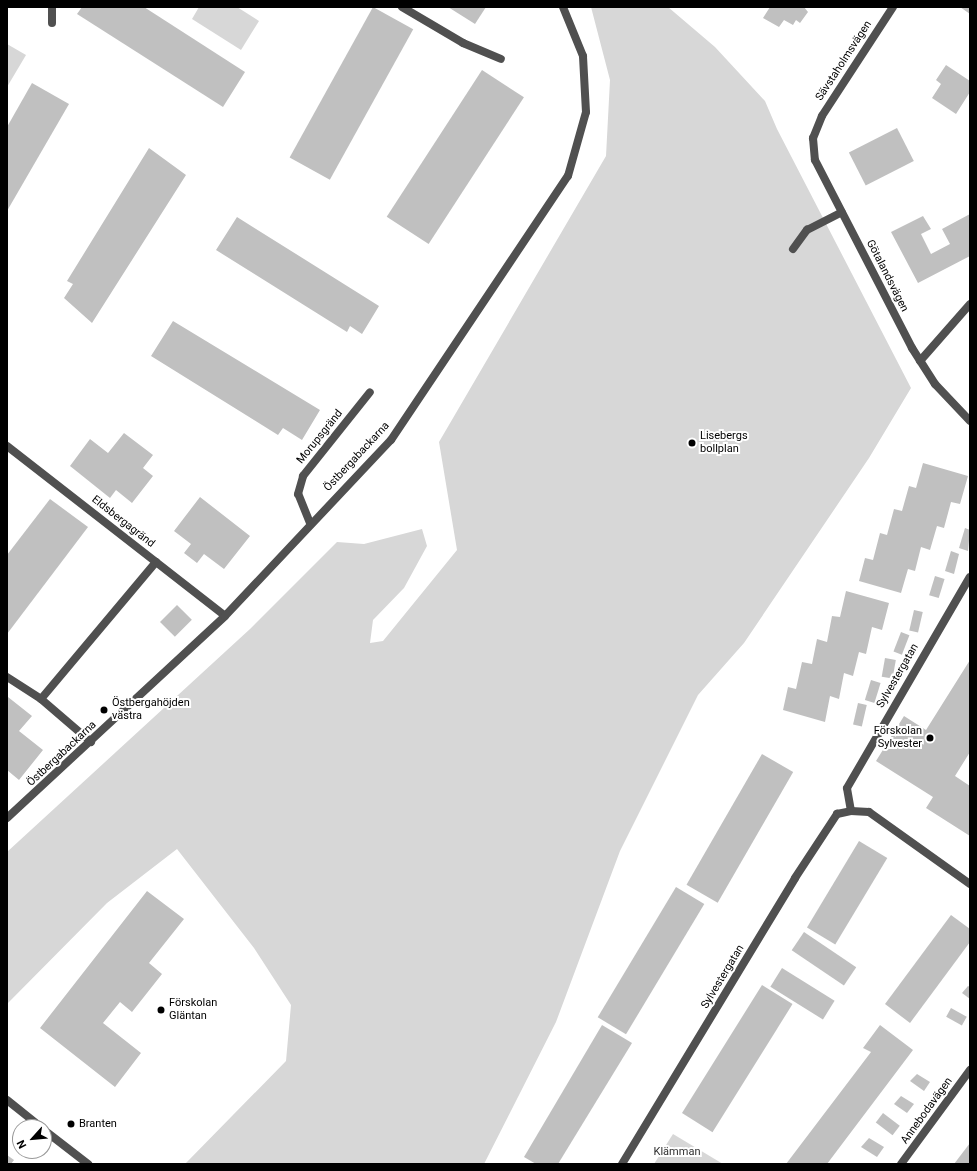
<!DOCTYPE html>
<meta charset="utf-8">
<style>
body{margin:0}
#map{position:relative;width:977px;height:1171px;overflow:hidden;background:#fff;font-family:Roboto,sans-serif}
div>[style]{position:absolute}
[style*='--x']{left:calc(var(--x)*1px);top:calc(var(--y)*1px);width:calc(var(--w)*1px);rotate:calc(var(--a)*1deg)}
.green>*{inset:0;background:#d7d7d7}
.building>*{inset:0;background:#c0c0c0;transform-origin:0 0}
.service>*{height:8px;margin:-4px;padding:0 4px;transform-origin:4px;border-radius:4px;background:#505050}
.minor>*{height:8px;margin:-4px;padding:0 4px;transform-origin:4px;border-radius:4px;background:#505050}
.dots>*{width:11px;height:11px;translate:-50% -50%;box-sizing:border-box;border:2px solid #fff;border-radius:50%}
span{translate:-50% -50%;white-space:nowrap;text-align:center;line-height:1.15;-webkit-text-stroke:4px #fff;paint-order:stroke}
.street-label{font-size:11px;color:#000}
.poi-label{font-size:11px;color:#000}
.left{translate:0 -50%;text-align:left}
.right{translate:-100% -50%;text-align:right}
.park-label{font-size:11px;color:#2e2e2e}
.frame{position:absolute;inset:0;border:8px solid #000;pointer-events:none}
.north{position:absolute;left:12px;top:1119px;width:40px;height:40px;box-sizing:border-box;background:#fff;border:1px solid #999;border-radius:50%;rotate:243deg;font-size:11px;font-weight:700;line-height:16px;text-align:center;color:#000}
.north::after{content:'';display:block;margin:auto;width:14px;height:18px;background:#000;clip-path:polygon(50% 0,100% 100%,50% 72%,0 100%)}
</style>
<div id="map">
<div class="green">
<div style="clip-path:polygon(199px 7px,237px 7px,259px 21px,241px 50px,192px 19px)"></div>
<div style="clip-path:polygon(591px 7px,668px 7px,715px 47px,765px 101px,777px 129px,911px 388px,869px 458px,744px 643px,698px 695px,620px 851px,556px 1022px,484px 1164px,185px 1164px,286px 1061px,291px 1005px,254px 948px,177px 849px,107px 903px,7px 1004px,7px 852px,250px 629px,337px 542px,364px 544px,422px 529px,427px 546px,404px 588px,373px 620px,370px 643px,383px 641px,457px 550px,439px 442px,606px 156px,610px 80px)"></div>
<div style="clip-path:polygon(7px 44px,26px 55px,7px 87px)"></div>
<div style="clip-path:polygon(673px 1134px,723px 1164px,654px 1164px)"></div>
</div>
<div class="building">
<div style="clip-path:polygon(82px 7px,144px 7px,245px 72px,223px 107px,77px 14px)"></div>
<div style="left:373px;top:7px;width:46px;height:172px;rotate:29deg"></div>
<div style="clip-path:polygon(448px 7px,486px 7px,475px 24px)"></div>
<div style="clip-path:polygon(770px 7px,804px 7px,808px 12px,800px 23px,796px 20px,793px 25px,784px 20px,779px 27px,763px 18px)"></div>
<div style="clip-path:polygon(960px 7px,970px 7px,970px 14px)"></div>
<div style="clip-path:polygon(946px 65px,970px 81px,970px 92px,956px 114px,932px 98px,941px 84px,936px 80px)"></div>
<div style="left:482px;top:70px;width:50px;height:175px;rotate:33deg"></div>
<div style="clip-path:polygon(32px 83px,69px 104px,7px 211px,7px 127px)"></div>
<div style="left:897px;top:128px;width:37px;height:54px;rotate:63deg"></div>
<div style="clip-path:polygon(149px 148px,186px 175px,92px 323px,64px 298px,73px 284px,67px 281px)"></div>
<div style="clip-path:polygon(970px 214px,970px 256px,918px 283px,891px 232px,923px 216px,931px 229px,921px 234px,931px 254px,950px 244px,942px 229px)"></div>
<div style="clip-path:polygon(237px 217px,379px 306px,362px 334px,350px 326px,347px 332px,216px 250px)"></div>
<div style="clip-path:polygon(173px 321px,320px 410px,302px 440px,283px 428px,278px 435px,151px 356px)"></div>
<div style="clip-path:polygon(124px 433px,153px 455px,143px 468px,153px 476px,132px 503px,116px 490px,110px 498px,70px 466px,90px 439px,108px 453px)"></div>
<div style="clip-path:polygon(923px 463px,968px 476px,960px 504px,951px 502px,944px 528px,937px 526px,930px 550px,921px 547px,915px 571px,908px 569px,901px 593px,859px 581px,865px 558px,873px 560px,880px 533px,887px 535px,894px 509px,902px 511px,909px 486px,916px 488px)"></div>
<div style="clip-path:polygon(200px 497px,250px 536px,224px 569px,204px 554px,197px 563px,184px 553px,191px 544px,174px 531px)"></div>
<div style="clip-path:polygon(50px 499px,88px 527px,7px 634px,7px 555px)"></div>
<div style="clip-path:polygon(965px 528px,970px 530px,968px 551px,959px 548px)"></div>
<div style="clip-path:polygon(951px 551px,959px 554px,954px 574px,945px 571px)"></div>
<div style="left:935px;top:576px;width:10px;height:20px;rotate:17deg"></div>
<div style="clip-path:polygon(846px 591px,889px 603px,882px 630px,872px 627px,866px 654px,859px 652px,853px 676px,844px 673px,839px 699px,830px 696px,825px 722px,783px 710px,788px 687px,796px 689px,802px 662px,812px 664px,817px 639px,827px 642px,832px 616px,840px 617px)"></div>
<div style="left:177px;top:605px;width:21px;height:24px;rotate:45deg"></div>
<div style="left:914px;top:610px;width:9px;height:21px;rotate:13deg"></div>
<div style="left:901px;top:632px;width:9px;height:21px;rotate:21deg"></div>
<div style="left:885px;top:658px;width:11px;height:19px;rotate:10deg"></div>
<div style="clip-path:polygon(970px 660px,970px 752px,955px 776px,970px 786px,970px 836px,926px 808px,933px 797px,876px 761px,904px 716px,926px 730px)"></div>
<div style="left:871px;top:680px;width:10px;height:21px;rotate:17deg"></div>
<div style="clip-path:polygon(8px 697px,32px 716px,19px 731px,43px 750px,19px 780px,7px 770px)"></div>
<div style="left:858px;top:703px;width:9px;height:22px;rotate:13deg"></div>
<div style="left:762px;top:754px;width:36px;height:151px;rotate:30deg"></div>
<div style="left:859px;top:841px;width:33px;height:101px;rotate:31deg"></div>
<div style="left:676px;top:887px;width:33px;height:152px;rotate:31deg"></div>
<div style="clip-path:polygon(147px 891px,184px 919px,149px 963px,162px 974px,132px 1012px,120px 1002px,103px 1023px,141px 1053px,115px 1087px,40px 1028px)"></div>
<div style="clip-path:polygon(951px 915px,970px 929px,970px 942px,910px 1023px,885px 1004px)"></div>
<div style="left:804px;top:932px;width:63px;height:22px;rotate:34deg"></div>
<div style="left:782px;top:968px;width:62px;height:22px;rotate:32deg"></div>
<div style="left:762px;top:985px;width:36px;height:151px;rotate:32deg"></div>
<div style="clip-path:polygon(968px 986px,970px 987px,970px 999px,962px 993px)"></div>
<div style="left:951px;top:1008px;width:18px;height:10px;rotate:29deg"></div>
<div style="clip-path:polygon(602px 1025px,632px 1043px,558px 1164px,536px 1164px,524px 1157px)"></div>
<div style="clip-path:polygon(880px 1025px,913px 1050px,827px 1164px,786px 1164px,871px 1052px,863px 1048px)"></div>
<div style="clip-path:polygon(917px 1074px,930px 1082px,924px 1091px,910px 1081px)"></div>
<div style="clip-path:polygon(901px 1096px,914px 1104px,907px 1113px,894px 1104px)"></div>
<div style="left:883px;top:1113px;width:21px;height:12px;rotate:37deg"></div>
<div style="clip-path:polygon(869px 1138px,884px 1147px,877px 1157px,861px 1147px)"></div>
<div style="clip-path:polygon(970px 1143px,970px 1164px,954px 1164px)"></div>
<div style="clip-path:polygon(7px 1155px,14px 1160px,11px 1164px,7px 1164px)"></div>
</div>
<div class="service">
<div style="--x:793;--y:249;--w:24;--a:-54"></div>
<div style="--x:807;--y:230;--w:39;--a:-27"></div>
<div style="--x:41;--y:699;--w:179;--a:-50"></div>
</div>
<div class="minor">
<div style="--x:52;--y:7;--w:16;--a:90"></div>
<div style="--x:402;--y:7;--w:71;--a:30.5"></div>
<div style="--x:463;--y:43;--w:41;--a:22.8"></div>
<div style="--x:893;--y:7;--w:130;--a:123.1"></div>
<div style="--x:822;--y:116;--w:24;--a:112"></div>
<div style="--x:813;--y:138;--w:22;--a:85"></div>
<div style="--x:815;--y:160;--w:212;--a:62.7"></div>
<div style="--x:912;--y:348;--w:43;--a:57.4"></div>
<div style="--x:935;--y:384;--w:51;--a:46.6"></div>
<div style="--x:920;--y:361;--w:76;--a:-48.7"></div>
<div style="--x:7;--y:446;--w:276;--a:37.9"></div>
<div style="--x:310;--y:523;--w:31;--a:-112"></div>
<div style="--x:298;--y:494;--w:19;--a:-74"></div>
<div style="--x:303;--y:476;--w:107;--a:-51.4"></div>
<div style="--x:7;--y:677;--w:40;--a:32.9"></div>
<div style="--x:41;--y:699;--w:66;--a:40.7"></div>
<div style="--x:851;--y:811;--w:23;--a:-100"></div>
<div style="--x:847;--y:788;--w:244;--a:-59.8"></div>
<div style="--x:7;--y:818;--w:297;--a:-42.8"></div>
<div style="--x:225;--y:616;--w:242;--a:-46.7"></div>
<div style="--x:391;--y:440;--w:318;--a:-56.2"></div>
<div style="--x:568;--y:176;--w:66;--a:-74.3"></div>
<div style="--x:586;--y:112;--w:56;--a:-93.1"></div>
<div style="--x:583;--y:56;--w:53;--a:-112.2"></div>
<div style="--x:7;--y:1100;--w:43;--a:38.5"></div>
<div style="--x:44;--y:1130;--w:56;--a:37.7"></div>
<div style="--x:622;--y:1164;--w:334;--a:-58.8"></div>
<div style="--x:795;--y:878;--w:77;--a:-56.7"></div>
<div style="--x:837;--y:814;--w:14;--a:-12"></div>
<div style="--x:851;--y:811;--w:18;--a:3"></div>
<div style="--x:869;--y:812;--w:124;--a:35.5"></div>
<div style="--x:901;--y:1164;--w:117;--a:-53.7"></div>
</div>
<div class="dots">
<div style="left:692px;top:443px;background:#000"></div>
<div style="left:104px;top:710px;background:#000"></div>
<div style="left:930px;top:738px;background:#000"></div>
<div style="left:161px;top:1010px;background:#000"></div>
<div style="left:71px;top:1124px;background:#000"></div>
</div>
<div class="street-label">
<span style="left:844px;top:61px;rotate:-57deg">Sävstaholmsvägen</span>
<span style="left:887px;top:276px;rotate:63deg">Götalandsvägen</span>
<span style="left:320px;top:437px;rotate:-51deg">Morupsgränd</span>
<span style="left:357px;top:457px;rotate:-47deg">Östbergabackarna</span>
<span style="left:123px;top:522px;rotate:38deg">Eldsbergagränd</span>
<span style="left:898px;top:676px;rotate:-60deg">Sylvestergatan</span>
<span style="left:62px;top:754px;rotate:-43deg">Östbergabackarna</span>
<span style="left:723px;top:977px;rotate:-59deg">Sylvestergatan</span>
<span style="left:927px;top:1111px;rotate:-54deg">Annebodavägen</span>
</div>
<div class="poi-label">
<span class="left" style="left:700px;top:443px">Lisebergs<br>bollplan</span>
<span class="left" style="left:112px;top:710px">Östbergahöjden<br>västra</span>
<span class="right" style="left:922px;top:738px">Förskolan<br>Sylvester</span>
<span class="left" style="left:169px;top:1010px">Förskolan<br>Gläntan</span>
<span class="left" style="left:79px;top:1124px">Branten</span>
</div>
<div class="park-label">
<span style="left:677px;top:1152px">Klämman</span>
</div>
<div class="frame"></div>
<div class="north">N</div>
</div>
